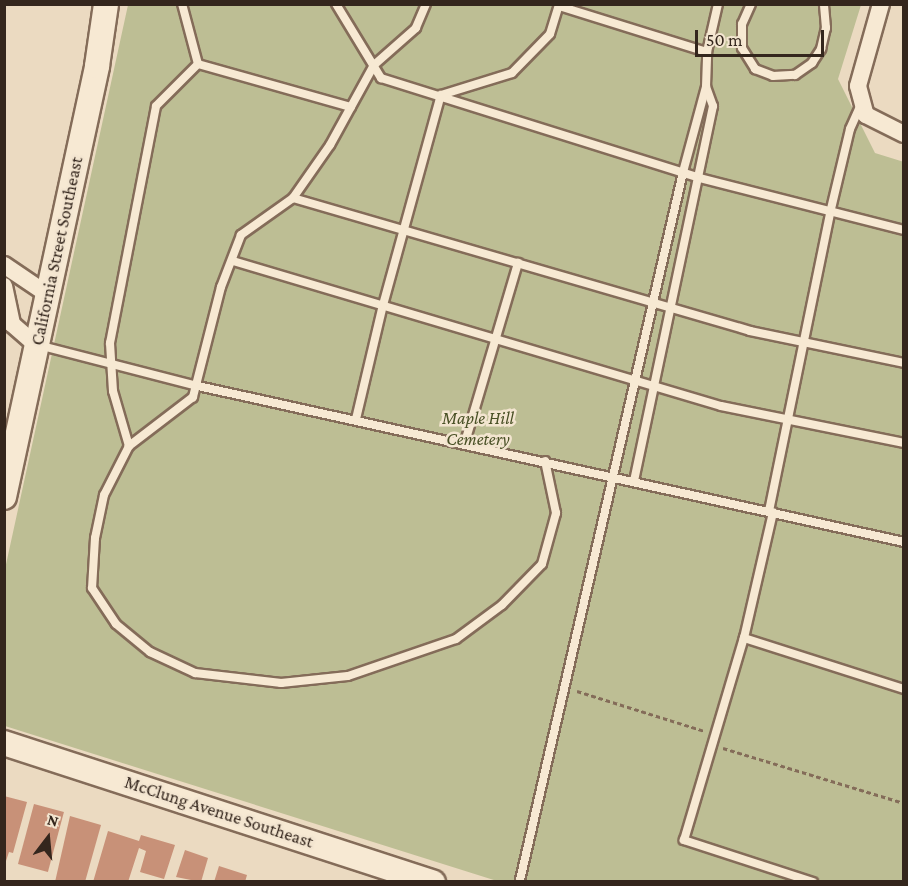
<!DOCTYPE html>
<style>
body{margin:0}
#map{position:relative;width:908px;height:886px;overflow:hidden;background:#ebdac1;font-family:"Crimson Pro",serif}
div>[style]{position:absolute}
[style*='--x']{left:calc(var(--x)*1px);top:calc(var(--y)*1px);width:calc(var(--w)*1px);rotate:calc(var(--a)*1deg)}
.cemetery>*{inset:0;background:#bdbe94}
.building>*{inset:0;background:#c89178;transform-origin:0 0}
.path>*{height:3px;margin-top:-1.5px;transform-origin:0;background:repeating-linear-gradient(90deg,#846c59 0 4.5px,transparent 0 7.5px)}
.roads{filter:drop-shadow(2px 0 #846c59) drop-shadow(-2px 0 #846c59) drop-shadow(0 2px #846c59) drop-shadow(0 -2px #846c59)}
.lane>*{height:8px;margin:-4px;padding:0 4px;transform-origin:4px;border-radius:4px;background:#f7e9d3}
.street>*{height:16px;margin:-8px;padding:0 8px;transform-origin:8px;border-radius:8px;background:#f7e9d3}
.secondary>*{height:24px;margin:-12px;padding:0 12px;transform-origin:12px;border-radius:12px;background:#f7e9d3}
span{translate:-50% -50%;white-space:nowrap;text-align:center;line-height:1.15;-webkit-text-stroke:5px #f3e5d0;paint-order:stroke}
.street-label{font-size:18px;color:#34261d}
.park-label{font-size:18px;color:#495025;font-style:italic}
.frame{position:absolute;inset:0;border:6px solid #34261d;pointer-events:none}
.north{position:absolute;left:18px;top:808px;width:60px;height:60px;-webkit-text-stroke:4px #f3e5d0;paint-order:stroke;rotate:16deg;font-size:16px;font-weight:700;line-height:24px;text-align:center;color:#34261d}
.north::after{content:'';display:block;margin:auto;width:21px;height:27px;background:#34261d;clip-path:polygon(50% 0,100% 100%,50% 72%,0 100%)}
.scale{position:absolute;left:695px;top:30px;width:129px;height:27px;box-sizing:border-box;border:3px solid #34261d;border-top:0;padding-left:8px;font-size:18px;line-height:21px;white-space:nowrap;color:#34261d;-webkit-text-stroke:4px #f3e5d0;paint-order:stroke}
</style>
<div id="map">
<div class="cemetery">
<div style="clip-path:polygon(128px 5px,861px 5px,838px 79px,875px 153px,904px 162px,903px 881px,497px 881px,5px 726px,5px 569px)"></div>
</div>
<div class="building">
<div style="clip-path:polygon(4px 796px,27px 802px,13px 853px,9px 852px,5px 864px)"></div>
<div style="left:34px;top:804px;width:31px;height:62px;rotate:15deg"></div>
<div style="clip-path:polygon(70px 816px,101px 825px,85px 882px,55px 882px)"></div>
<div style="clip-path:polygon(108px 831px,139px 841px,141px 835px,175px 845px,164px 879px,140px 872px,146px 851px,139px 848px,128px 882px,93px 882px)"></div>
<div style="clip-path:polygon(185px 850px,208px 858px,201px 882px,176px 877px)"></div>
<div style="clip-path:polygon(219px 866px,247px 875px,245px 882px,214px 882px)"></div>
</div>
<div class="path">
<div style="--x:577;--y:691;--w:134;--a:17.4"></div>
<div style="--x:723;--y:748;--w:189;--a:16.9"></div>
</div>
<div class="roads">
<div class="lane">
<div style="--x:336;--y:4;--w:87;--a:58.7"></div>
<div style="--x:381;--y:78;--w:334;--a:17.4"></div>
<div style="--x:700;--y:178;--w:211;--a:14.3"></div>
<div style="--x:426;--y:4;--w:26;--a:113"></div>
<div style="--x:416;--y:28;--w:56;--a:138.6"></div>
<div style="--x:374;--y:65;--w:91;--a:118.8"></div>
<div style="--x:330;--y:145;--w:65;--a:124.9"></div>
<div style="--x:293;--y:198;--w:64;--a:144.6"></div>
<div style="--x:241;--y:235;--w:56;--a:111"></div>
<div style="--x:221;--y:287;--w:114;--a:104.3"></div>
<div style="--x:193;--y:397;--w:81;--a:142.6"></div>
<div style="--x:129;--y:446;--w:55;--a:117"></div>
<div style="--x:104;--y:495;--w:44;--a:101.8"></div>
<div style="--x:95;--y:538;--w:50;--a:93.4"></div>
<div style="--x:92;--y:588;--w:43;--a:56.3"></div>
<div style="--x:116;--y:624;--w:44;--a:39.5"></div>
<div style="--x:150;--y:652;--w:50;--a:25"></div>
<div style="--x:195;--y:673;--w:87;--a:6.6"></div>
<div style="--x:281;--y:683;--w:67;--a:-6"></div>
<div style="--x:348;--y:676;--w:114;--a:-18.9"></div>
<div style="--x:456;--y:639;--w:57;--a:-36.5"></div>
<div style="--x:502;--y:605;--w:57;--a:-45.7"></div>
<div style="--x:542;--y:564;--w:53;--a:-74.6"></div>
<div style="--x:556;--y:513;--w:53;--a:-101.9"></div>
<div style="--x:751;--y:4;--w:22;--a:114"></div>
<div style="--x:742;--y:24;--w:24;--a:90"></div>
<div style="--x:742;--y:48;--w:25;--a:58"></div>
<div style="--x:755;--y:69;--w:19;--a:21"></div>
<div style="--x:773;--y:76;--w:22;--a:-3"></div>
<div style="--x:795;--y:75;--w:21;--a:-35"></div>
<div style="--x:812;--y:63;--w:17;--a:-57"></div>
<div style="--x:821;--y:49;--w:22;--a:-77"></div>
<div style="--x:826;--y:28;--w:24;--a:-95"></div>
<div style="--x:559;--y:6;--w:155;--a:17.3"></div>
<div style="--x:198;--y:64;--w:159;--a:15.7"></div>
<div style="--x:293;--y:198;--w:476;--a:16.2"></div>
<div style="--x:750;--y:331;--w:157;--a:11.7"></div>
<div style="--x:233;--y:261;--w:509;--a:16.55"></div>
<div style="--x:721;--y:406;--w:187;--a:11.4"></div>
<div style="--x:38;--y:345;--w:165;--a:14.4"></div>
<div style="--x:198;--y:386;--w:723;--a:12.46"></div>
<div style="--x:356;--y:419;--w:117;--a:-76.7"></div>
<div style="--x:383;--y:305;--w:218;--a:-74.6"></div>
<div style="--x:441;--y:95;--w:74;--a:-17.2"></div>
<div style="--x:512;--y:73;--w:54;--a:-45.7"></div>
<div style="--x:550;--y:34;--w:31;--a:-73"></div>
<div style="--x:465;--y:442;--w:187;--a:-73.5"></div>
<div style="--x:129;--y:446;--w:57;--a:-106.2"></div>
<div style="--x:113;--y:391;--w:48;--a:-93.6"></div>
<div style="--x:110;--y:343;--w:241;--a:-79"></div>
<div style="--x:156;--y:106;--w:59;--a:-45"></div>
<div style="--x:198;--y:64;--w:62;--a:-104.9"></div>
<div style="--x:634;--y:481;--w:383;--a:-78.1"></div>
<div style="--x:713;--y:106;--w:20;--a:-110"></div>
<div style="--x:706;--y:87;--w:35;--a:-88"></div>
<div style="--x:707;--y:52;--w:49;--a:-77.1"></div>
<div style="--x:769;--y:511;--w:304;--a:-78.4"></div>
<div style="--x:830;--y:213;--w:86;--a:-76.6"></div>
<div style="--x:850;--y:129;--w:27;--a:-66"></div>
<div style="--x:744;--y:638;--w:129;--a:-77"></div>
<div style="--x:520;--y:880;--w:727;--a:-77.03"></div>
<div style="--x:683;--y:172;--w:88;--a:-74.9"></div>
<div style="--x:813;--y:882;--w:136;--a:-162"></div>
<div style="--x:684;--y:840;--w:211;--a:-73.5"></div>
<div style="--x:744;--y:638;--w:168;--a:17.7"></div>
</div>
<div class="street">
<div style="--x:881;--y:4;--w:85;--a:105.7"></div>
<div style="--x:858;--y:86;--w:30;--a:75"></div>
<div style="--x:866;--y:115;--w:42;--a:26.6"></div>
<div style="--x:4;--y:265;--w:52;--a:34"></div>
<div style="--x:4;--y:286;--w:39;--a:78"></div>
<div style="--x:12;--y:324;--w:32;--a:41"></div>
</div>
<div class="secondary">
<div style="--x:4;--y:497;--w:441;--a:-77.8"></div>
<div style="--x:97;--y:66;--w:63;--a:-81.7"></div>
<div style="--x:4;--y:743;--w:451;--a:18"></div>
</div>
</div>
<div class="street-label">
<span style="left:57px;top:251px;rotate:-78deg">California Street Southeast</span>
<span style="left:219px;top:812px;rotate:18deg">McClung Avenue Southeast</span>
</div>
<div class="park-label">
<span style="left:478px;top:429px">Maple Hill<br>Cemetery</span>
</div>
<div class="frame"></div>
<div class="north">N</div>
<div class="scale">50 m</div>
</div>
